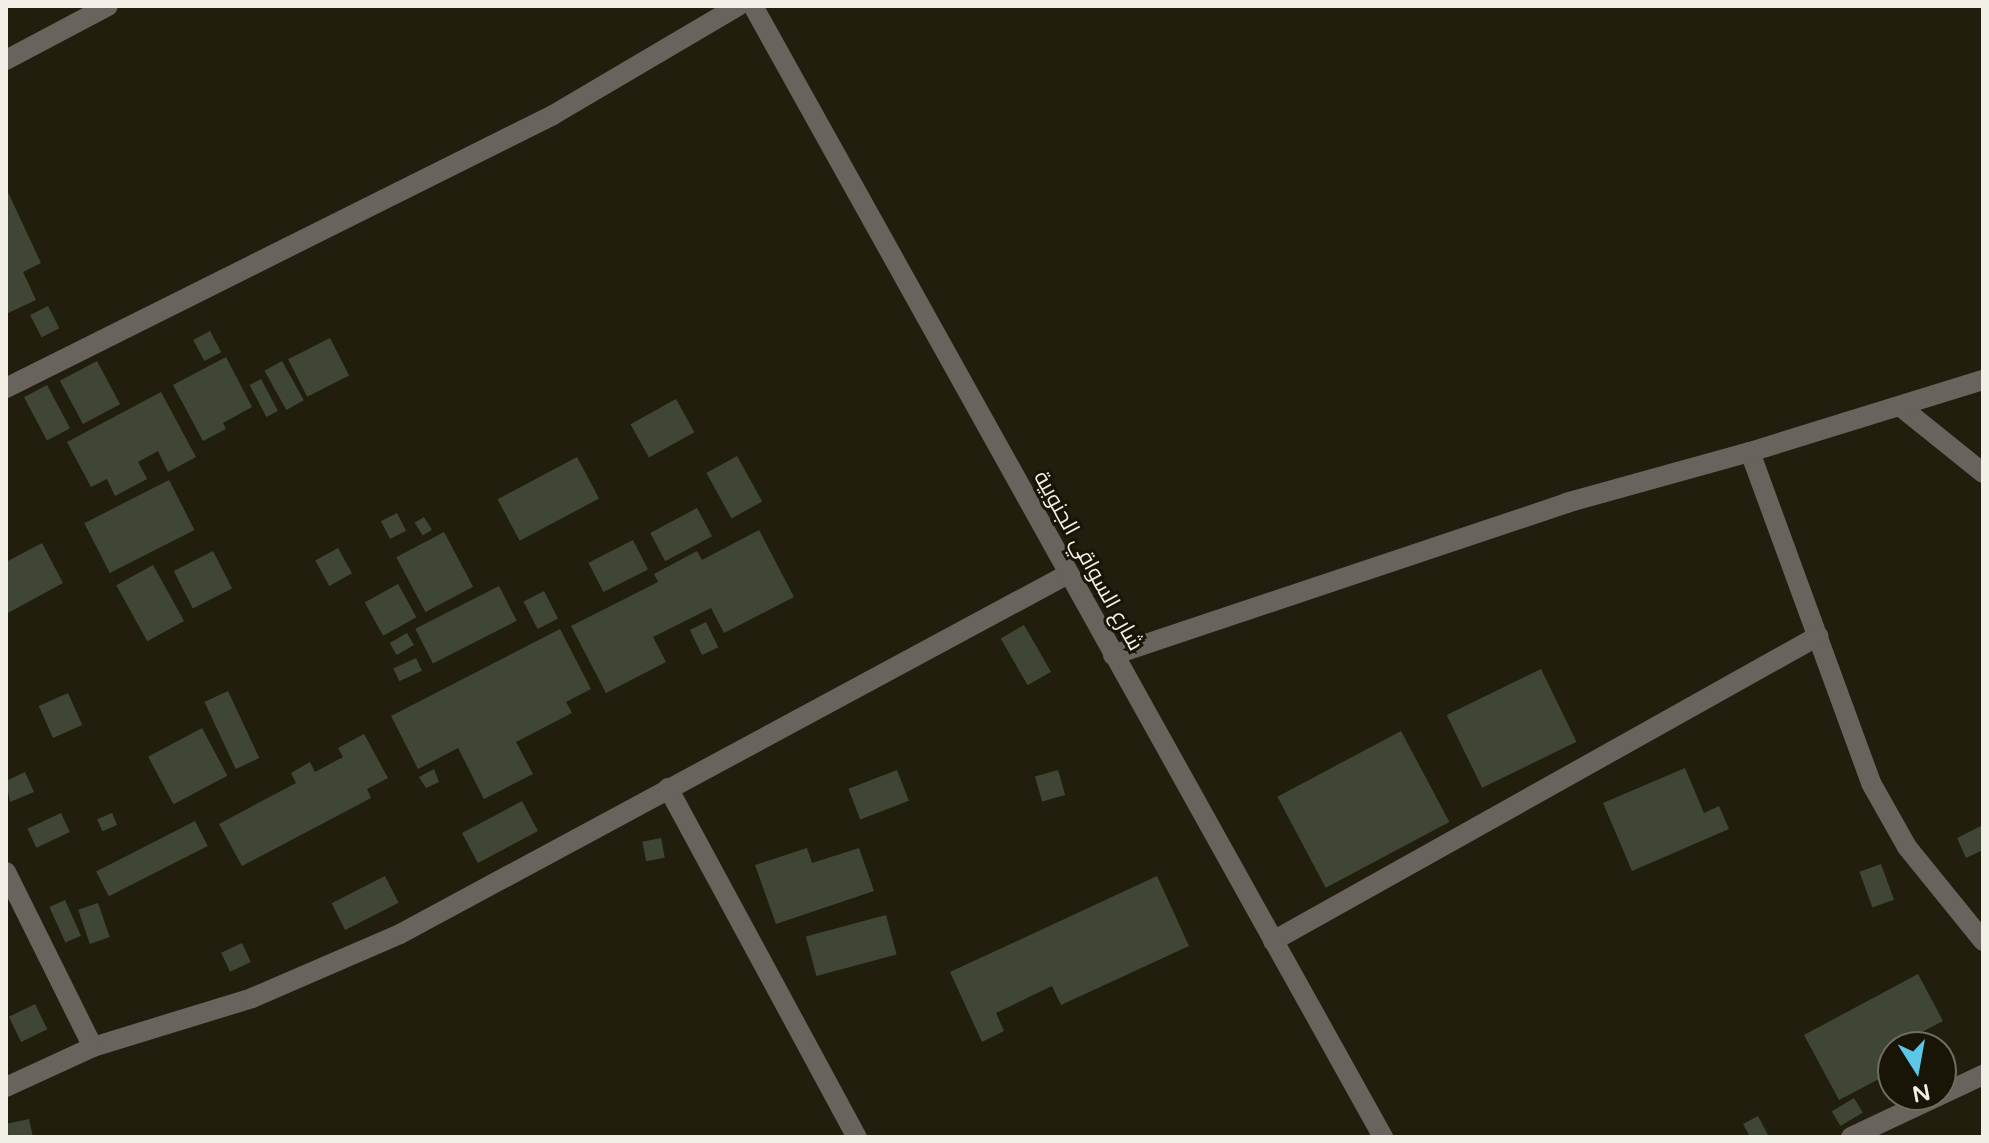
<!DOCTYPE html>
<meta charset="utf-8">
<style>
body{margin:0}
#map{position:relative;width:1989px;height:1143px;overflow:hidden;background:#211e0e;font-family:"Varela Round",Cairo,sans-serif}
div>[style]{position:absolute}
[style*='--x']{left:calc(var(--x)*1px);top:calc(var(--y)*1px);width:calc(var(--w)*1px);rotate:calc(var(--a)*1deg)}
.building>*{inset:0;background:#404636;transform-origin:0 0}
.minor>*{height:20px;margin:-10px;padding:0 10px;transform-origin:10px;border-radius:10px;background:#68635c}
.tertiary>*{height:20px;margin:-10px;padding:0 10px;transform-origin:10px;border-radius:10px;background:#68635c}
span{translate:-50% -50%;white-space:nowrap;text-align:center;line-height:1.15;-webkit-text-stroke:6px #181506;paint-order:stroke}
.street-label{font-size:22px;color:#f2f0e6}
.frame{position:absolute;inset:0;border:8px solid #f2f0e6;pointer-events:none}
.north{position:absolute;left:1877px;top:1031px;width:80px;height:80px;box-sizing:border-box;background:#181506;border:2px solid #6f6d60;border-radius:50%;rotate:169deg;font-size:22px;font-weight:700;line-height:32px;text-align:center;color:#f2f0e6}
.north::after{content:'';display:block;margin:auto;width:28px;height:36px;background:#5dc7e8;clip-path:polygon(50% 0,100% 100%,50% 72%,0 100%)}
</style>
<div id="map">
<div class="building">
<div style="clip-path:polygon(6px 188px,41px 263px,23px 272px,36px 300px,6px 314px)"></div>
<div style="left:48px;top:306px;width:25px;height:20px;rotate:63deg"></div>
<div style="left:210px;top:331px;width:24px;height:19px;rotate:62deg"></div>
<div style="left:330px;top:338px;width:42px;height:47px;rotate:63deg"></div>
<div style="clip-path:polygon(226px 357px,252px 407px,223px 423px,226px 429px,203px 441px,173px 385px)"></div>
<div style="left:97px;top:361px;width:49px;height:42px;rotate:62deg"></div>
<div style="left:282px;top:361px;width:45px;height:20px;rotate:61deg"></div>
<div style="left:261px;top:379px;width:36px;height:13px;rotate:62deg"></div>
<div style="left:47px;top:385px;width:49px;height:26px;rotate:62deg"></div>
<div style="clip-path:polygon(161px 392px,196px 457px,168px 472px,158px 451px,138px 462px,147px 479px,115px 496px,107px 479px,91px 487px,67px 442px)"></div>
<div style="left:676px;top:399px;width:38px;height:52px;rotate:61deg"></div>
<div style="left:737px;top:456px;width:52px;height:35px;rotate:61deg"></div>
<div style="left:577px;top:457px;width:47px;height:90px;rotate:62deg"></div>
<div style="left:169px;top:480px;width:56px;height:95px;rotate:63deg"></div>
<div style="left:697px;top:508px;width:32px;height:53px;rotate:62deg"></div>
<div style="left:397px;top:513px;width:20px;height:18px;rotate:63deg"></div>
<div style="left:424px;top:517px;width:15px;height:11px;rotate:58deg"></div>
<div style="clip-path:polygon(759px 530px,794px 597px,724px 633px,711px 608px,653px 637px,666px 662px,606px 693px,571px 626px,658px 582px,654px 574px,697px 551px,702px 560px)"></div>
<div style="left:444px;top:532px;width:62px;height:54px;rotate:62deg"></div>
<div style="left:633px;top:540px;width:33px;height:50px;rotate:63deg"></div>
<div style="clip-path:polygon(42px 543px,63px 583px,6px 614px,6px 562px)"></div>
<div style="left:338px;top:548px;width:29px;height:26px;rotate:61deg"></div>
<div style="left:213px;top:551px;width:42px;height:44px;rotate:63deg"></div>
<div style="left:153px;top:565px;width:64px;height:42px;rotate:61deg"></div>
<div style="left:398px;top:584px;width:38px;height:38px;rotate:61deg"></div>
<div style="left:499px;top:586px;width:39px;height:94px;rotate:63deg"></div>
<div style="left:544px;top:591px;width:31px;height:23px;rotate:63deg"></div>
<div style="left:706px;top:622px;width:28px;height:18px;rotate:64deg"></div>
<div style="left:1024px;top:625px;width:54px;height:27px;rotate:60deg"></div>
<div style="clip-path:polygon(560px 629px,591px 689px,566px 702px,572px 713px,516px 742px,533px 774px,484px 799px,458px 748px,418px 769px,391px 716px)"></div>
<div style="left:407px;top:633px;width:14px;height:20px;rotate:60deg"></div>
<div style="left:416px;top:658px;width:14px;height:25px;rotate:65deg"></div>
<div style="left:1541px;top:669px;width:81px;height:105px;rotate:64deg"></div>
<div style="left:228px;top:691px;width:74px;height:26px;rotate:65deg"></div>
<div style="left:68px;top:693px;width:35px;height:32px;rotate:66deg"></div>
<div style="left:202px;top:728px;width:54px;height:61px;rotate:62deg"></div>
<div style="left:1401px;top:731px;width:103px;height:140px;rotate:62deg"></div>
<div style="clip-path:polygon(364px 734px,388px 778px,367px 789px,371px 798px,242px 866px,219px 824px,296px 783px,291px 773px,310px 762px,315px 772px,343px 757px,338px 748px)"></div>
<div style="clip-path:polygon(1685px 768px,1704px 813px,1719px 806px,1729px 829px,1632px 871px,1603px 803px)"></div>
<div style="clip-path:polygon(434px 769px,439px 782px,426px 788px,419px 777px)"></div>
<div style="left:897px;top:770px;width:33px;height:52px;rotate:69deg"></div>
<div style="left:1058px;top:770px;width:26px;height:24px;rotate:74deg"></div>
<div style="clip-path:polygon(25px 772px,34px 792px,10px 802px,6px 781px)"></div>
<div style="left:522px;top:801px;width:34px;height:68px;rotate:62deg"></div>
<div style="left:61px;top:813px;width:21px;height:37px;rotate:65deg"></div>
<div style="left:112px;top:813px;width:13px;height:16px;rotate:67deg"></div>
<div style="left:195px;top:821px;width:28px;height:111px;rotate:63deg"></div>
<div style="clip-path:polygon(1983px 825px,1983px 850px,1966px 858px,1957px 838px)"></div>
<div style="left:661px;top:838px;width:20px;height:19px;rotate:79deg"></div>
<div style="clip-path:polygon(807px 848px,812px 863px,859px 848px,874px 891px,776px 924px,755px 865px)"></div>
<div style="left:1881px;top:864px;width:38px;height:23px;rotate:70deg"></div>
<div style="left:385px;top:876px;width:30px;height:60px;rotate:63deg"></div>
<div style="clip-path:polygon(1157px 876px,1189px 946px,1061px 1005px,1052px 986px,996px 1013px,1004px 1031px,982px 1042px,950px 972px)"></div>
<div style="left:65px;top:900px;width:39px;height:17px;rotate:66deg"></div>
<div style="left:98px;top:903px;width:36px;height:21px;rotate:71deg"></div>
<div style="left:886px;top:915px;width:41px;height:83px;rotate:75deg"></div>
<div style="left:242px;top:943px;width:21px;height:23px;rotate:65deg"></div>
<div style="clip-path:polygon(1918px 974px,1943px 1021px,1918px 1034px,1925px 1047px,1893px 1047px,1893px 1086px,1886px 1090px,1879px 1079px,1839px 1100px,1804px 1035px)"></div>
<div style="left:35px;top:1004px;width:28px;height:29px;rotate:64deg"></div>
<div style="left:1854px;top:1098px;width:17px;height:26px;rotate:59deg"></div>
<div style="clip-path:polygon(1758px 1116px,1768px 1135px,1750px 1137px,1743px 1124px)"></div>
<div style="clip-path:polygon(29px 1119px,33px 1137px,9px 1137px,6px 1124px)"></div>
</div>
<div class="minor">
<div style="--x:6;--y:60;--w:115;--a:-27.9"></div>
<div style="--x:6;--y:388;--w:611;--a:-26.52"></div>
<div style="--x:553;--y:115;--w:215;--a:-30.5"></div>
<div style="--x:1901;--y:407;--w:105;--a:38.8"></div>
<div style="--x:1750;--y:452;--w:352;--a:69.9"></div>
<div style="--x:1871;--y:783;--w:73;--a:60.6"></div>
<div style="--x:1907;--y:847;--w:121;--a:51"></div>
<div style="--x:1113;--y:655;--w:478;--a:-18.5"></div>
<div style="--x:1566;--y:503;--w:191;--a:-15.5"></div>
<div style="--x:1750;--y:452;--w:244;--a:-17.2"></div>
<div style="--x:668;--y:788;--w:397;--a:61.6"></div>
<div style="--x:6;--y:872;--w:195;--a:63.6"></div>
<div style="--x:93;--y:1047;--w:166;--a:-17.1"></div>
<div style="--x:252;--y:998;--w:161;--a:-23.4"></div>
<div style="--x:400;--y:934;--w:759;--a:-28.32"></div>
<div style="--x:1273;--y:941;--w:625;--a:-29.23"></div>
<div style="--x:6;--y:1087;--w:96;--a:-24.7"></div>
<div style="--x:1851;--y:1137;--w:146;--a:-25.2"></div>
</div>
<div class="tertiary">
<div style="--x:753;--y:6;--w:1295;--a:60.88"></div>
</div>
<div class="street-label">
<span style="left:1088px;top:561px;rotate:61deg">شارع السواقي الجنوبية</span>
</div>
<div class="frame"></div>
<div class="north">N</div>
</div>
